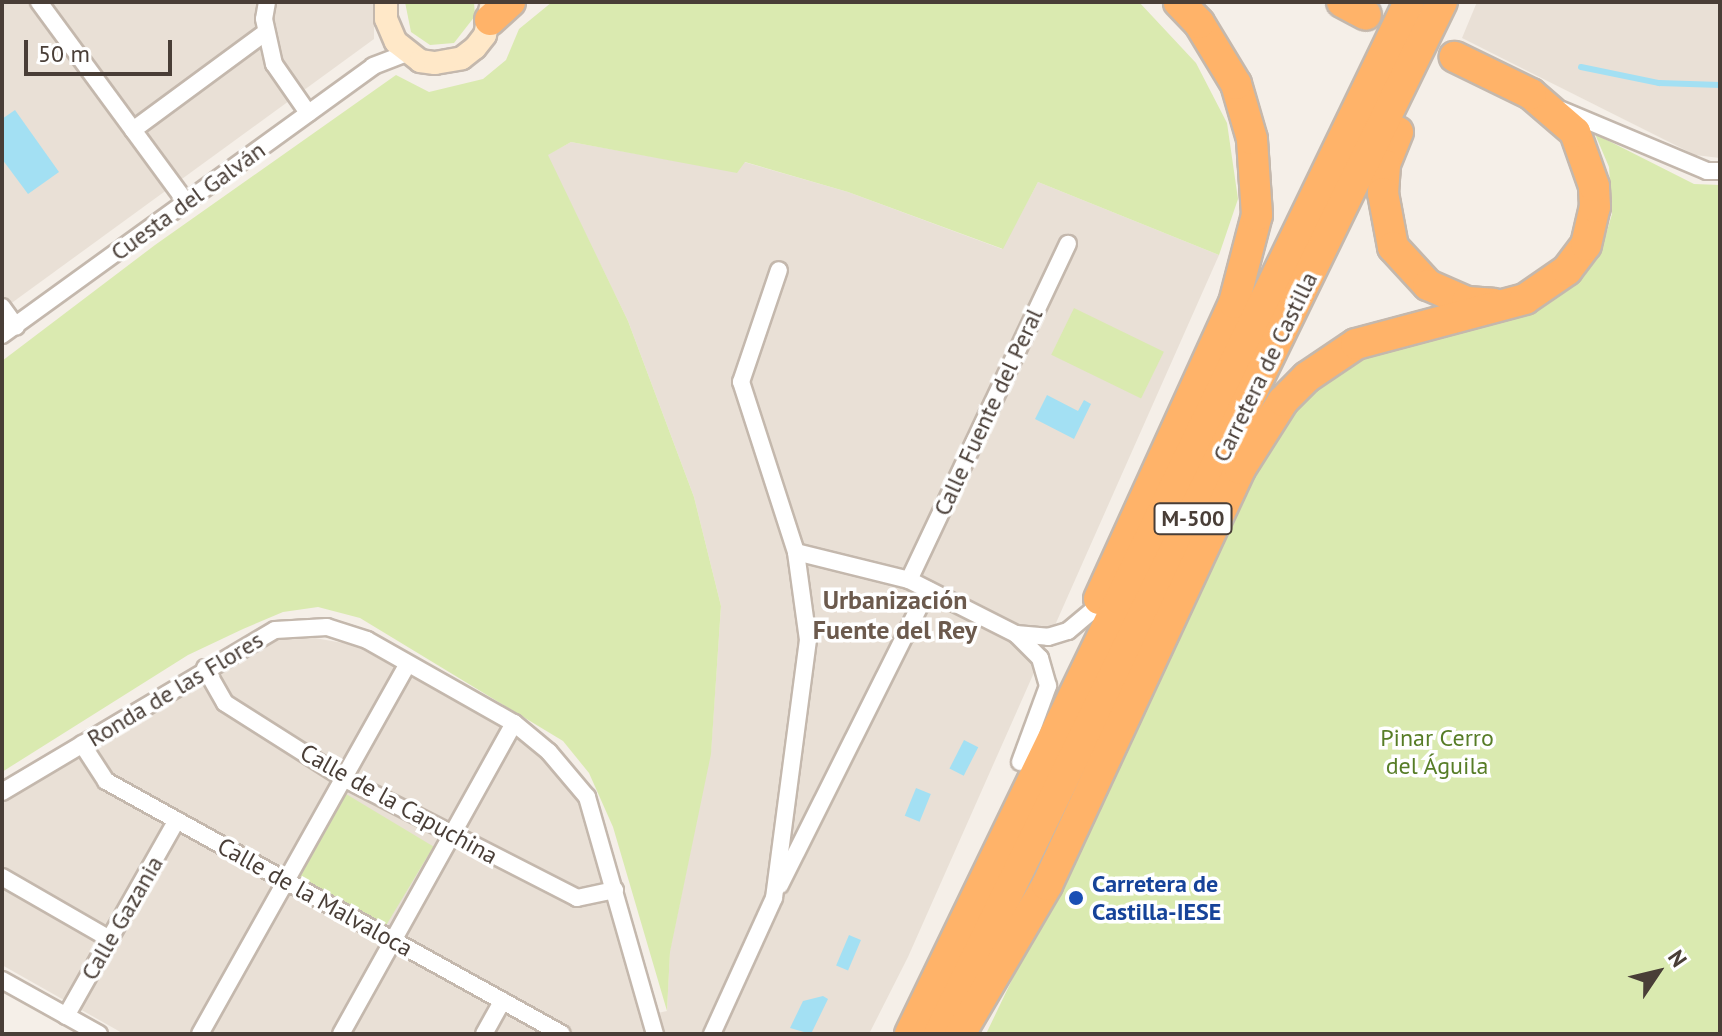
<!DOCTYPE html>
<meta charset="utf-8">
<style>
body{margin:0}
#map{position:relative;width:1722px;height:1036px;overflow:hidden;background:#f5efe8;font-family:"PT Sans",sans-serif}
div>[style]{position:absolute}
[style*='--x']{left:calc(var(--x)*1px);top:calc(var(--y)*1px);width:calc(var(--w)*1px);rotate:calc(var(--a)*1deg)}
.residential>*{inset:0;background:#e9e0d6}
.green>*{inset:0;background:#daeab0;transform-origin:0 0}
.water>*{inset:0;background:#a3e0f3;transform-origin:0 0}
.stream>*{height:6px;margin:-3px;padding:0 3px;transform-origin:3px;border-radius:3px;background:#a3e0f3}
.roads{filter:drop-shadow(2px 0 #c4b8ad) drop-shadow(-2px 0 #c4b8ad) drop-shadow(0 2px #c4b8ad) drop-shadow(0 -2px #c4b8ad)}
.street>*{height:16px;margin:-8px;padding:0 8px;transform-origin:8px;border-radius:8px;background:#fff}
.secondary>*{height:22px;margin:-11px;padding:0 11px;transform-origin:11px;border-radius:11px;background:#ffe8c8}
.highway>*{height:30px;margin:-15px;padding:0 15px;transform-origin:15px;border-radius:15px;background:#ffb369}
.dots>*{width:22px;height:22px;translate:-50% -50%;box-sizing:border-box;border:4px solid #fff;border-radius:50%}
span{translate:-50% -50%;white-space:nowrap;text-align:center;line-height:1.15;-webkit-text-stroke:7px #fff;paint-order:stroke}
.shield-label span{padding:2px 6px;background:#fff;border:2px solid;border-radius:6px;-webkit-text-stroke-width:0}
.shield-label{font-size:22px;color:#493e37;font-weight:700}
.street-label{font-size:24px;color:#493e37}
.park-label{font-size:24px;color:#577d27}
.transit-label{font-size:24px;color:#164399;font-weight:700}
.left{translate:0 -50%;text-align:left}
.neighbourhood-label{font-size:26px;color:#6c5a4d;font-weight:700}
.frame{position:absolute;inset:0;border:4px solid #493e37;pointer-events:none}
.north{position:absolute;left:1618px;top:932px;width:80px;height:80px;-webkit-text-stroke:6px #fff;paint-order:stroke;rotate:55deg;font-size:22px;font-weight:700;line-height:32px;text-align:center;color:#493e37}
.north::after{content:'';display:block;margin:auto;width:28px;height:36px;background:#493e37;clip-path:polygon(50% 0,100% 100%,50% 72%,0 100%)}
.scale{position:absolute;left:24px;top:40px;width:148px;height:36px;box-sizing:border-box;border:4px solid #493e37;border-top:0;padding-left:10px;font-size:24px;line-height:28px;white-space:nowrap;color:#493e37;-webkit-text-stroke:6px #fff;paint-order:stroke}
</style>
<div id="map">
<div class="residential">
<div style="clip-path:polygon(2px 2px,374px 2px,374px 39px,2px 310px)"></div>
<div style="clip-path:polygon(1477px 2px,1720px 2px,1720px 158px,1695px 155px,1462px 38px)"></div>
<div style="clip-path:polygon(571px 142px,737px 172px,744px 162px,848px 192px,1002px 249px,1038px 182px,1219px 255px,908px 957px,869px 1034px,124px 1034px,2px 965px,2px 802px,272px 639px,304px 636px,354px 645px,506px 728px,558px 771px,584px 806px,644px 1016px,667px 1011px,670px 950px,711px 751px,721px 606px,694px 497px,628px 321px,547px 155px)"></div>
</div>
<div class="green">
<div style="clip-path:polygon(405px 2px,474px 2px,475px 16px,454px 43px,430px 45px,411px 32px)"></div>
<div style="clip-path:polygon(552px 2px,1139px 2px,1196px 63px,1227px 123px,1238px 199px,1219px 255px,1038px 182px,1003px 249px,848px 192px,745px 162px,737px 173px,571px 142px,548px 155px,628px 321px,694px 497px,721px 606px,711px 754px,670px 952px,667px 1011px,613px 827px,589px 773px,563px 741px,360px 618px,318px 607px,283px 612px,243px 629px,188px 655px,2px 772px,2px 361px,155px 245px,396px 75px,429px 92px,483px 79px,506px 60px,519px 29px)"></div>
<div style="clip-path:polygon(1595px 134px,1694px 184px,1720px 185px,1720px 1034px,986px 1034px,1250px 484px,1292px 407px,1330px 370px,1379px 346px,1550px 303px,1601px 251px,1612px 214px,1609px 167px)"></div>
<div style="left:1074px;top:308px;width:100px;height:52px;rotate:26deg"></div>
<div style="left:346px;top:794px;width:102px;height:97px;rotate:31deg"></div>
</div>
<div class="water">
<div style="clip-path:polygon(15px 110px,59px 172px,28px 194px,2px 159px,2px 119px)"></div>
<div style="clip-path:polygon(1047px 395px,1078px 411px,1084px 400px,1091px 404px,1074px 439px,1035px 419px)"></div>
<div style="left:964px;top:740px;width:16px;height:32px;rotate:27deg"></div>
<div style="left:916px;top:788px;width:16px;height:30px;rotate:22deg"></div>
<div style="left:849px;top:935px;width:13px;height:33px;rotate:23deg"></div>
<div style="clip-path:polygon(823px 996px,828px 999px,811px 1034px,790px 1028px,803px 1001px)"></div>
</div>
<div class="stream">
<div style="--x:1581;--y:67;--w:80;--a:11.6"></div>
<div style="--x:1659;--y:83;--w:61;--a:1.9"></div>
</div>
<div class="roads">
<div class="street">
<div style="--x:39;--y:2;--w:248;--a:53.7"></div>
<div style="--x:267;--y:2;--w:17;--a:100"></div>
<div style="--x:264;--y:19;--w:46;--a:77.5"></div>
<div style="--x:274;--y:64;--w:60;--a:55.2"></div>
<div style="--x:1562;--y:110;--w:157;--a:22.8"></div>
<div style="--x:1707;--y:171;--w:13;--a:0"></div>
<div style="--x:133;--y:130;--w:165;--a:-36.4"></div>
<div style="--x:2;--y:307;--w:24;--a:54"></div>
<div style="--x:2;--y:335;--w:458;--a:-35.9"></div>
<div style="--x:373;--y:66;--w:36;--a:-21"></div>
<div style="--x:796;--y:552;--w:116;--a:13.9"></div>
<div style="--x:909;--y:580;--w:120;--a:26.8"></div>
<div style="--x:1016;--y:634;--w:34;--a:45"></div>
<div style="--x:1040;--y:658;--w:29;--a:74"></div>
<div style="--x:1048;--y:686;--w:81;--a:110.2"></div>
<div style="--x:909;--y:580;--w:372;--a:-64.7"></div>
<div style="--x:1016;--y:634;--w:32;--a:5"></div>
<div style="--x:1048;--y:637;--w:21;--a:-17"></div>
<div style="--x:1068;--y:631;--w:34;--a:-40"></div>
<div style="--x:205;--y:668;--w:40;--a:60.3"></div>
<div style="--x:225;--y:703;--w:140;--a:32.4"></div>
<div style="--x:343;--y:778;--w:263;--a:27.1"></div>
<div style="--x:577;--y:898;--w:39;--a:-12"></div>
<div style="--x:82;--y:744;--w:44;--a:57"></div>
<div style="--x:106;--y:781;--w:521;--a:29.02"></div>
<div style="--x:2;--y:792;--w:317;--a:-30.7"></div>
<div style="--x:275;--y:630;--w:52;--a:-3.3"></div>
<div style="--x:327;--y:627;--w:42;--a:18"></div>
<div style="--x:367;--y:640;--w:169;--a:29.5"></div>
<div style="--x:514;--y:723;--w:45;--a:39.6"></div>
<div style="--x:549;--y:752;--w:59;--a:49.8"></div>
<div style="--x:587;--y:797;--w:247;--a:74"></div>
<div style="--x:2;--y:877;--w:125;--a:29.9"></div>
<div style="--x:780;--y:885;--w:330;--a:-63.4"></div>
<div style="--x:2;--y:980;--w:111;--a:29.1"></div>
<div style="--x:66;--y:1016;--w:225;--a:-60.5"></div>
<div style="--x:200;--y:1034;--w:423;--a:-60.7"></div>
<div style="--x:341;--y:1034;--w:356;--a:-60.9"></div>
<div style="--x:484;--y:1034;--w:38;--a:-61"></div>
<div style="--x:712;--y:1034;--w:149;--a:-65.5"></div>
<div style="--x:774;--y:898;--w:260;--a:-82.5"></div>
<div style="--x:808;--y:640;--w:89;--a:-97.8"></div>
<div style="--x:796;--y:552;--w:179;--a:-107.9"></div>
<div style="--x:741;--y:382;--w:118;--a:-71.3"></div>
</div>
<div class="secondary">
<div style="--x:386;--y:2;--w:17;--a:90"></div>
<div style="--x:386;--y:19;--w:25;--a:67"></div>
<div style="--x:396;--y:42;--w:31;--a:38"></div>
<div style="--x:420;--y:61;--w:15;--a:8"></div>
<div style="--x:435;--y:63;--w:27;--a:-10"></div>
<div style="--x:462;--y:58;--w:16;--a:-38"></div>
<div style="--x:475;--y:48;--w:16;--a:-52"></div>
<div style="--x:485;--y:35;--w:30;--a:-78"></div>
</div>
<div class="highway">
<div style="--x:1342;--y:2;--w:27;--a:28"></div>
<div style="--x:490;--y:20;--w:27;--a:-42"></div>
<div style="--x:1398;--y:132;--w:35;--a:112"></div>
<div style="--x:1385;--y:165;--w:28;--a:94"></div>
<div style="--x:1383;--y:193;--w:55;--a:79.5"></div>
<div style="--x:1393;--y:247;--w:52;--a:47.4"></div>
<div style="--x:1428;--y:285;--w:43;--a:23.6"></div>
<div style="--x:1467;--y:302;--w:26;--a:4"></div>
<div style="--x:1099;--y:599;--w:325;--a:-65.5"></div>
<div style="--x:1234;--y:303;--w:91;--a:-75.4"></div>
<div style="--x:1257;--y:215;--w:76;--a:-93.8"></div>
<div style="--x:1252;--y:139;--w:57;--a:-106.2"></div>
<div style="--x:1236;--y:84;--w:71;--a:-121.2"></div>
<div style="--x:1199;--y:23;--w:29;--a:-134"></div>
<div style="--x:910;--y:1034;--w:1146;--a:-64.19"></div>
<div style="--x:939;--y:1034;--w:1148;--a:-64.02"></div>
<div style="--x:960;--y:1034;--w:173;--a:-59.7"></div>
<div style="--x:1047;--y:885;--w:459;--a:-65.1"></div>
<div style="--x:1240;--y:469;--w:80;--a:-57.7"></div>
<div style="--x:1283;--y:401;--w:34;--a:-45"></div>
<div style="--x:1307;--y:377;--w:59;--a:-34"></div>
<div style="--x:1356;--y:344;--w:175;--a:-14.9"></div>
<div style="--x:1525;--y:299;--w:51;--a:-34.6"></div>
<div style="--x:1567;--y:270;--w:31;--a:-53"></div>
<div style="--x:1586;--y:245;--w:39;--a:-77"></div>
<div style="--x:1595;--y:207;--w:21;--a:-93"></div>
<div style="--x:1594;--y:186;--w:57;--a:-109.4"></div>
<div style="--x:1575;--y:132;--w:58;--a:-139.2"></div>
<div style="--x:1531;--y:94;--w:85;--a:-154"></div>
</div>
</div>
<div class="dots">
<div style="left:1076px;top:898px;background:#1a4fb4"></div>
</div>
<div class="shield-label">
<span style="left:1193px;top:519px">M-500</span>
</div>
<div class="street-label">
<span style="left:188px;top:201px;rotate:-36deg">Cuesta del Galván</span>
<span style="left:1265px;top:367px;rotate:-64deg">Carretera de Castilla</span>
<span style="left:988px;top:412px;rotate:-65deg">Calle Fuente del Peral</span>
<span style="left:175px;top:689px;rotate:-31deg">Ronda de las Flores</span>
<span style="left:399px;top:804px;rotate:29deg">Calle de la Capuchina</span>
<span style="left:315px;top:897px;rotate:29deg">Calle de la Malvaloca</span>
<span style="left:122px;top:918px;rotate:-60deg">Calle Gazania</span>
</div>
<div class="park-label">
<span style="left:1437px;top:752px">Pinar Cerro<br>del Águila</span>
</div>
<div class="transit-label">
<span class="left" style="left:1092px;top:898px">Carretera de<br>Castilla-IESE</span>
</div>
<div class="neighbourhood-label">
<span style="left:895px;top:615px">Urbanización<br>Fuente del Rey</span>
</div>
<div class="frame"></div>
<div class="north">N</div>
<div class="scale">50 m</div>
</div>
